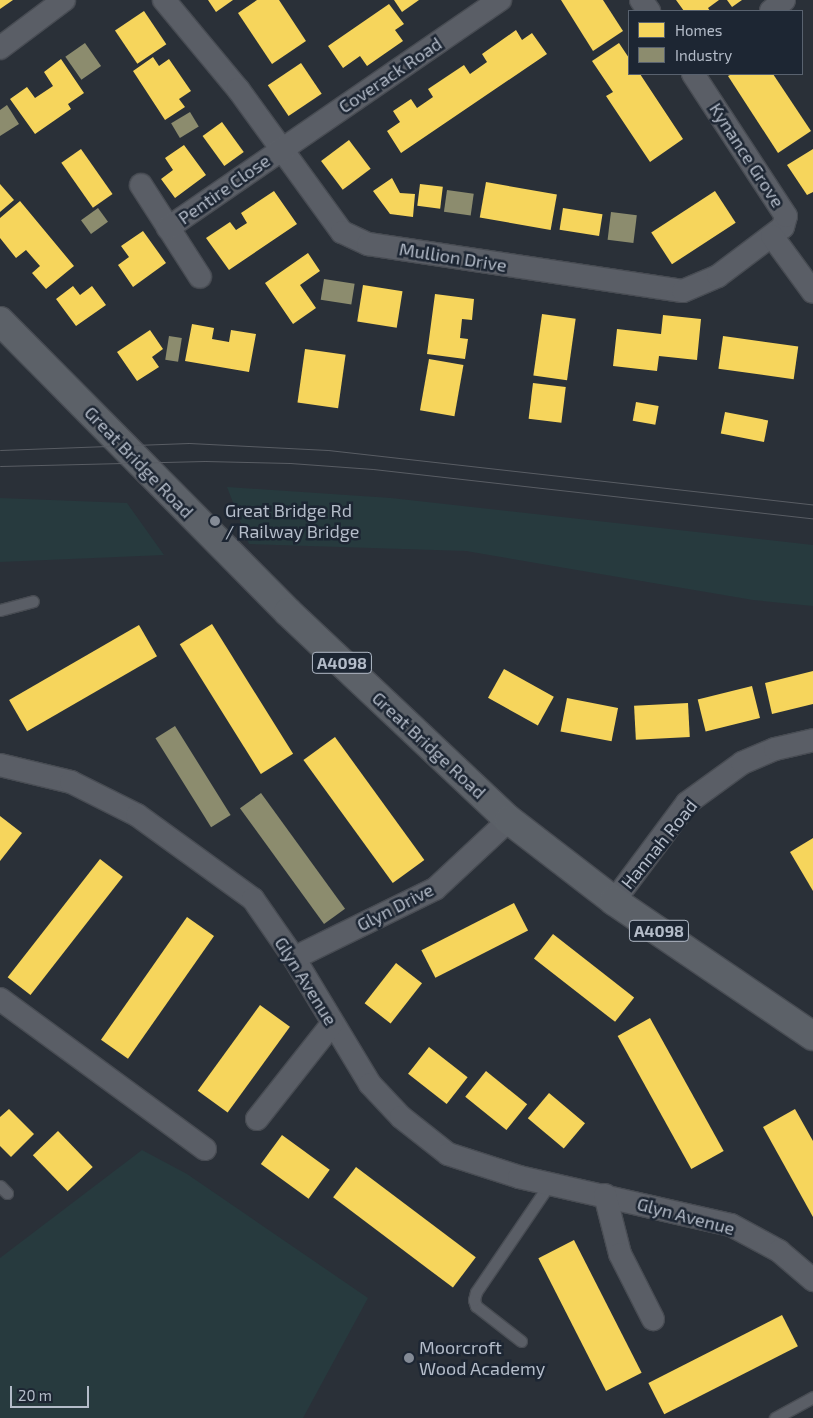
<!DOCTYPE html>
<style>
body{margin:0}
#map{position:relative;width:813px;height:1418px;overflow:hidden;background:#2a3038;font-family:"Exo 2",sans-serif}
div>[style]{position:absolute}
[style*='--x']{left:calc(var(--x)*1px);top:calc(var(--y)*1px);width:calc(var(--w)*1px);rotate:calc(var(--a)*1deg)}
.green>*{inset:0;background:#273a3e}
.homes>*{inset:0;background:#f6d55c;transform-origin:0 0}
.industry>*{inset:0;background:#8c8c6e;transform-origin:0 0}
.roads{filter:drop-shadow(1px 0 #484c53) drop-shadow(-1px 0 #484c53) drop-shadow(0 1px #484c53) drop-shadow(0 -1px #484c53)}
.lane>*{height:11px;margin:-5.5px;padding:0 5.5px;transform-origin:5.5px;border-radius:5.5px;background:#5a5e66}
.street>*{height:22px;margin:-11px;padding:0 11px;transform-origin:11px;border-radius:11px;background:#5a5e66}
.primary>*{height:28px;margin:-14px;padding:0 14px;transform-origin:14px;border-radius:14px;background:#5c6168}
.tram>*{height:1px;margin:-0.5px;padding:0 0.5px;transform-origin:0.5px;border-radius:0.5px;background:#595d64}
.dots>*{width:14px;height:14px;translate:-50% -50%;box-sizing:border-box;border:2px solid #1d2633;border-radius:50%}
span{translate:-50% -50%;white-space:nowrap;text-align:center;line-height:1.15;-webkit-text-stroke:5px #1d2633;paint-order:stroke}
.shield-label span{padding:1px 4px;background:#1d2633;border:1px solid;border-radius:4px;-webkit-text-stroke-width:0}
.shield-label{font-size:16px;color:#b4bcc9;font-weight:700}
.street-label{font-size:18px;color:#b4bcc9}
.poi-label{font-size:18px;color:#b4bcc9}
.left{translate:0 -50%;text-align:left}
.legend{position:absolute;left:628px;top:10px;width:175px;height:65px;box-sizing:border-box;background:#1d2633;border:1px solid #59626f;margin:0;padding:6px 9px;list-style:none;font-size:15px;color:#b4bcc9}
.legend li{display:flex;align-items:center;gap:10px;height:25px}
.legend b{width:25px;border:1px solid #59626f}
.scale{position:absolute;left:10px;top:1386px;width:79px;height:22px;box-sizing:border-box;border:2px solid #b4bcc9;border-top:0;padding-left:6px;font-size:15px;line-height:18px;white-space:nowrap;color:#b4bcc9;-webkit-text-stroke:4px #1d2633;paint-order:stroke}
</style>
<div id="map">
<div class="green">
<div style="clip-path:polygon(227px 487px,391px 498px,813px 545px,813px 606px,753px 600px,466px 551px,249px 544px)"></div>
<div style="clip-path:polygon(0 498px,127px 503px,164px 555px,0 562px)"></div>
<div style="clip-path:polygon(142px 1150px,187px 1174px,368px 1298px,303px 1418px,0 1418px,0 1258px)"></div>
</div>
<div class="homes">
<div style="clip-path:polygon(0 0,13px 0,0 9px)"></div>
<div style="clip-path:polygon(208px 0,233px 0,216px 12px)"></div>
<div style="clip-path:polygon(257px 0,279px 0,306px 41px,272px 64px,238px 13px)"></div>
<div style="clip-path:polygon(394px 0,419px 0,402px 12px)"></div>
<div style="clip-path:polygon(561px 0,603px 0,623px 31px,593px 51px)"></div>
<div style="clip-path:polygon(676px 0,719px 0,708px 8px,710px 11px,684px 11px)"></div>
<div style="clip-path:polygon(727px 0,742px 0,732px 7px)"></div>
<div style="clip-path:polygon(389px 4px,404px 24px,395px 30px,403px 41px,367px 66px,360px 56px,343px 68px,328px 46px)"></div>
<div style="left:144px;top:11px;width:40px;height:35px;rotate:56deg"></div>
<div style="clip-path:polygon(516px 30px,522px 40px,532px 33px,547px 54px,401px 153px,387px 131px,400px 122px,393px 111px,411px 99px,417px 108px,433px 97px,428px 89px,464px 65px,470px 74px,487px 62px,482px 54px)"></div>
<div style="clip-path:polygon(619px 43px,629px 58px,629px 74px,640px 74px,683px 139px,650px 162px,606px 96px,613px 92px,592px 61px)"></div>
<div style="clip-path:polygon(153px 57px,159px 66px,169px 59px,191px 91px,179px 99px,185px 107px,165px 120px,133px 71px)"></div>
<div style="clip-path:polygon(61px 59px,84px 93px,68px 104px,71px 109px,35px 134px,10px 99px,27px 87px,35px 98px,53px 86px,44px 72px)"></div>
<div style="left:301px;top:63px;width:37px;height:40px;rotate:56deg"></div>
<div style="clip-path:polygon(732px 74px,773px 74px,811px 131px,778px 153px,728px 76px)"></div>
<div style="left:222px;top:122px;width:37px;height:24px;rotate:54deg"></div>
<div style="left:349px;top:140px;width:36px;height:35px;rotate:53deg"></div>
<div style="clip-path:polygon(184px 145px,206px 175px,175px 198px,161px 179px,173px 170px,165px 158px)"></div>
<div style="left:81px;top:149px;width:55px;height:24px;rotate:55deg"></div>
<div style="clip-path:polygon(813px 149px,813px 192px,807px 195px,787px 165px)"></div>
<div style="clip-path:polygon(392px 178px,400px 193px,415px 194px,413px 217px,390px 214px,373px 191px)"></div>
<div style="left:486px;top:182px;width:72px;height:36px;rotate:10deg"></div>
<div style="clip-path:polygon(0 184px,14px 200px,0 212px)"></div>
<div style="left:420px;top:184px;width:23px;height:22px;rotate:7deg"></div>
<div style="clip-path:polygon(274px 191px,297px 224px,229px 270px,206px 238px,230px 222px,236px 230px,247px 223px,241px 213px)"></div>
<div style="left:715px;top:191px;width:38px;height:76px;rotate:57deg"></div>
<div style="clip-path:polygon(20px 201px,74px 266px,46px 289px,32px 273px,40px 266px,26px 250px,16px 258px,0 238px,0 218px)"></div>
<div style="left:563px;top:208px;width:40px;height:22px;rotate:9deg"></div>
<div style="clip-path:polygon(143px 231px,166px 263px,133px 287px,118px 265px,129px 257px,121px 246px)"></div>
<div style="clip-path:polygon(308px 253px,320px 271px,300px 285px,316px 308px,293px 324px,265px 283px)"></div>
<div style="left:363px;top:285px;width:40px;height:37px;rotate:9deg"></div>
<div style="clip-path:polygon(73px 286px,80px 295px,92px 286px,106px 305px,76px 326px,56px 299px)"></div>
<div style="clip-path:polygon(435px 294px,474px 299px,472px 320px,462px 319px,460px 338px,468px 339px,465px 359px,427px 354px)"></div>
<div style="left:542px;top:314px;width:34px;height:62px;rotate:8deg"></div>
<div style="clip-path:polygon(663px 315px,701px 319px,697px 360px,659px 356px,657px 371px,613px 366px,617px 329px,661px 334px)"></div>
<div style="clip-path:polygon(192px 324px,214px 328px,212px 339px,229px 342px,231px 330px,256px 334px,249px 372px,185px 361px)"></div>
<div style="clip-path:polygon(150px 330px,163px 349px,152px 357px,159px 367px,137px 381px,117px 352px)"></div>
<div style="left:723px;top:336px;width:76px;height:33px;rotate:8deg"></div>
<div style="left:305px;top:349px;width:41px;height:54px;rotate:8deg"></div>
<div style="left:429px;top:359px;width:35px;height:52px;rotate:10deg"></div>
<div style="left:533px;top:383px;width:33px;height:36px;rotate:7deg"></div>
<div style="left:636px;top:402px;width:23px;height:19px;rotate:10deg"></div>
<div style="left:725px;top:412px;width:44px;height:22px;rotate:11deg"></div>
<div style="left:212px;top:624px;width:153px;height:38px;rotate:58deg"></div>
<div style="left:139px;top:625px;width:36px;height:150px;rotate:60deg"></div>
<div style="left:504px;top:669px;width:57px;height:33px;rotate:29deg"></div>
<div style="clip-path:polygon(813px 671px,813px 704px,772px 714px,765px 683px)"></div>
<div style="left:752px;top:686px;width:33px;height:56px;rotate:76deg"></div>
<div style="left:567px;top:698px;width:52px;height:34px;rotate:11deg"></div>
<div style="left:688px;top:703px;width:34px;height:54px;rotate:87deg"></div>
<div style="left:335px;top:737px;width:152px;height:39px;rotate:54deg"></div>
<div style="clip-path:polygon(0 816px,22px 833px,0 861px)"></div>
<div style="clip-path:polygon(813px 838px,813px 891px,790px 852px)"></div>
<div style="left:100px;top:859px;width:29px;height:150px;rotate:38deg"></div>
<div style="left:514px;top:903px;width:31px;height:104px;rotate:63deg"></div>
<div style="left:187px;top:917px;width:33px;height:150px;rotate:35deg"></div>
<div style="left:553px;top:934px;width:103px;height:31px;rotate:38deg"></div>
<div style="left:396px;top:963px;width:33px;height:51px;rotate:38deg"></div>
<div style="left:260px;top:1005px;width:37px;height:106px;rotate:36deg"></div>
<div style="left:650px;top:1018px;width:152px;height:37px;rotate:61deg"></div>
<div style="left:429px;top:1047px;width:49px;height:34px;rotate:38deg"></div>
<div style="left:486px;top:1071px;width:53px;height:33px;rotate:39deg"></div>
<div style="left:549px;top:1093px;width:47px;height:33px;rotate:40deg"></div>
<div style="clip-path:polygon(9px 1109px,34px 1134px,11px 1157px,0 1146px,0 1117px)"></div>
<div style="clip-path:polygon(795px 1109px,813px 1141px,813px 1217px,763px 1127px)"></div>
<div style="left:58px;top:1131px;width:50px;height:35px;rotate:46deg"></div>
<div style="left:282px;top:1135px;width:59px;height:36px;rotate:36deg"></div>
<div style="left:356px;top:1167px;width:150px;height:38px;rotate:37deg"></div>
<div style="left:574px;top:1240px;width:149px;height:40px;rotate:63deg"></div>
<div style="left:782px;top:1315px;width:35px;height:150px;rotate:63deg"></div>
</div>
<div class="industry">
<div style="left:85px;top:43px;width:28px;height:24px;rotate:55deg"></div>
<div style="clip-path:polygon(7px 105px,19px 124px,0 136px,0 110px)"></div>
<div style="left:190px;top:112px;width:17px;height:22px;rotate:59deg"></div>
<div style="left:447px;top:190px;width:27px;height:22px;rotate:8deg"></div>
<div style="left:98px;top:208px;width:17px;height:21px;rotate:54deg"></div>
<div style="left:611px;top:212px;width:26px;height:28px;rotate:7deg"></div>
<div style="left:324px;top:279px;width:31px;height:21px;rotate:9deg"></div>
<div style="left:169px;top:336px;width:13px;height:24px;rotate:9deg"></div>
<div style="left:175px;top:726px;width:105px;height:23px;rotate:58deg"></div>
<div style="left:261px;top:793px;width:143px;height:26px;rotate:54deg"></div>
</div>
<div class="roads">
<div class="lane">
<div style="--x:0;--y:610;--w:34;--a:-15"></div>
<div style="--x:0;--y:1186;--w:10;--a:45"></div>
<div style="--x:521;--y:1341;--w:57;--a:-142.1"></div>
<div style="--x:476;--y:1306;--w:6;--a:-108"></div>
<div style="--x:474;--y:1300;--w:8;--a:-76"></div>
<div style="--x:476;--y:1292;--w:132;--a:-55.8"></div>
<div style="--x:775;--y:1418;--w:43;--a:-28.9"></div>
</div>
<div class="street">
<div style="--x:164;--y:0;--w:116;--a:50.3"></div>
<div style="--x:238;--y:89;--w:177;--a:54"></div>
<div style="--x:342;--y:232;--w:29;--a:25"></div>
<div style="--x:368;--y:244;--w:318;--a:8.5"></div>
<div style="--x:683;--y:291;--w:38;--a:-23"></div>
<div style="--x:718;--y:276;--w:81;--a:-37"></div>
<div style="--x:783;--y:227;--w:11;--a:-75"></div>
<div style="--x:786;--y:216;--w:170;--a:-123.2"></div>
<div style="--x:641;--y:0;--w:14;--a:54"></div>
<div style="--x:771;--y:11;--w:17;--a:-40"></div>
<div style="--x:0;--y:48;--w:80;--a:-36.9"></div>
<div style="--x:141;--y:185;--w:109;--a:57.3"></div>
<div style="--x:168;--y:228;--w:403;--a:-34.5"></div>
<div style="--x:772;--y:236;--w:69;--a:53.8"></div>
<div style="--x:0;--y:765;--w:73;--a:13.5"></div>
<div style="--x:71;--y:782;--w:74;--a:26.6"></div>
<div style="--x:137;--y:815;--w:143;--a:35.9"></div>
<div style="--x:253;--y:899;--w:72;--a:55.2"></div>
<div style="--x:294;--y:958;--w:147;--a:58.9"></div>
<div style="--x:370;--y:1084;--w:45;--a:46.8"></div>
<div style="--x:401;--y:1117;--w:60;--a:38.2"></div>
<div style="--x:448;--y:1154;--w:75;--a:17.9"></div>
<div style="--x:519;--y:1177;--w:217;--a:12.8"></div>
<div style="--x:731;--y:1225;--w:55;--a:28.4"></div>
<div style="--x:779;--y:1251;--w:45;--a:40.5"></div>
<div style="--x:614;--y:901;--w:122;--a:-53.3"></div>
<div style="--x:687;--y:803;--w:68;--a:-36"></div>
<div style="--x:742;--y:763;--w:36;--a:-23"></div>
<div style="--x:775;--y:749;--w:39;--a:-13"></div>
<div style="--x:294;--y:958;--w:157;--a:-26.1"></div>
<div style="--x:435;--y:889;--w:101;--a:-43"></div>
<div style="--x:0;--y:999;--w:254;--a:36.2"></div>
<div style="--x:257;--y:1119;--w:121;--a:-51.7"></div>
<div style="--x:605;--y:1195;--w:61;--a:75.7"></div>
<div style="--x:620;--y:1254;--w:73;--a:63.1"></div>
</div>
<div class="primary">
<div style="--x:0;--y:321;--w:409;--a:45.3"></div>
<div style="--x:288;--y:612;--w:303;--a:43.3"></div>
<div style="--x:509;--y:820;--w:133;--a:37.6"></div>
<div style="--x:614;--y:901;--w:240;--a:34.2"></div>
</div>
</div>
<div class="tram">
<div style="--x:0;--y:450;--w:189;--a:-2.1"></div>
<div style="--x:189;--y:443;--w:139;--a:2.9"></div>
<div style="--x:328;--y:450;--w:488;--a:6.4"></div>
<div style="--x:0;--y:466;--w:205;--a:-1.4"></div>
<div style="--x:205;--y:461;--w:85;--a:1.3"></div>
<div style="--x:290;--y:463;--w:83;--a:4.1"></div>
<div style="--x:373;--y:469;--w:443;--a:6.4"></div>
</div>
<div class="dots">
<div style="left:215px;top:521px;background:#848b96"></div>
<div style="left:409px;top:1358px;background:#848b96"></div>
</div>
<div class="shield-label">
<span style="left:342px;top:663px">A4098</span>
<span style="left:659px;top:931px">A4098</span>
</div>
<div class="street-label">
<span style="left:390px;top:75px;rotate:-34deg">Coverack Road</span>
<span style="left:747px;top:155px;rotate:57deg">Kynance Grove</span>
<span style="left:224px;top:189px;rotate:-35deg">Pentire Close</span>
<span style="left:453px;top:257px;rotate:9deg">Mullion Drive</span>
<span style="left:139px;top:462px;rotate:46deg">Great Bridge Road</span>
<span style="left:429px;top:745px;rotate:43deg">Great Bridge Road</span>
<span style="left:659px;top:844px;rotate:-51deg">Hannah Road</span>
<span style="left:395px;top:907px;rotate:-27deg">Glyn Drive</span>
<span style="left:306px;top:981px;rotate:58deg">Glyn Avenue</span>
<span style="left:686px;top:1216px;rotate:15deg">Glyn Avenue</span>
</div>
<div class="poi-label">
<span class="left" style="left:225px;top:521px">Great Bridge Rd<br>/ Railway Bridge</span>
<span class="left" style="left:419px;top:1358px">Moorcroft<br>Wood Academy</span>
</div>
<ul class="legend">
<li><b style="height:14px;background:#f6d55c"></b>Homes</li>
<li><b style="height:14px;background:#8c8c6e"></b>Industry</li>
</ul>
<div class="scale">20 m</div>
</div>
